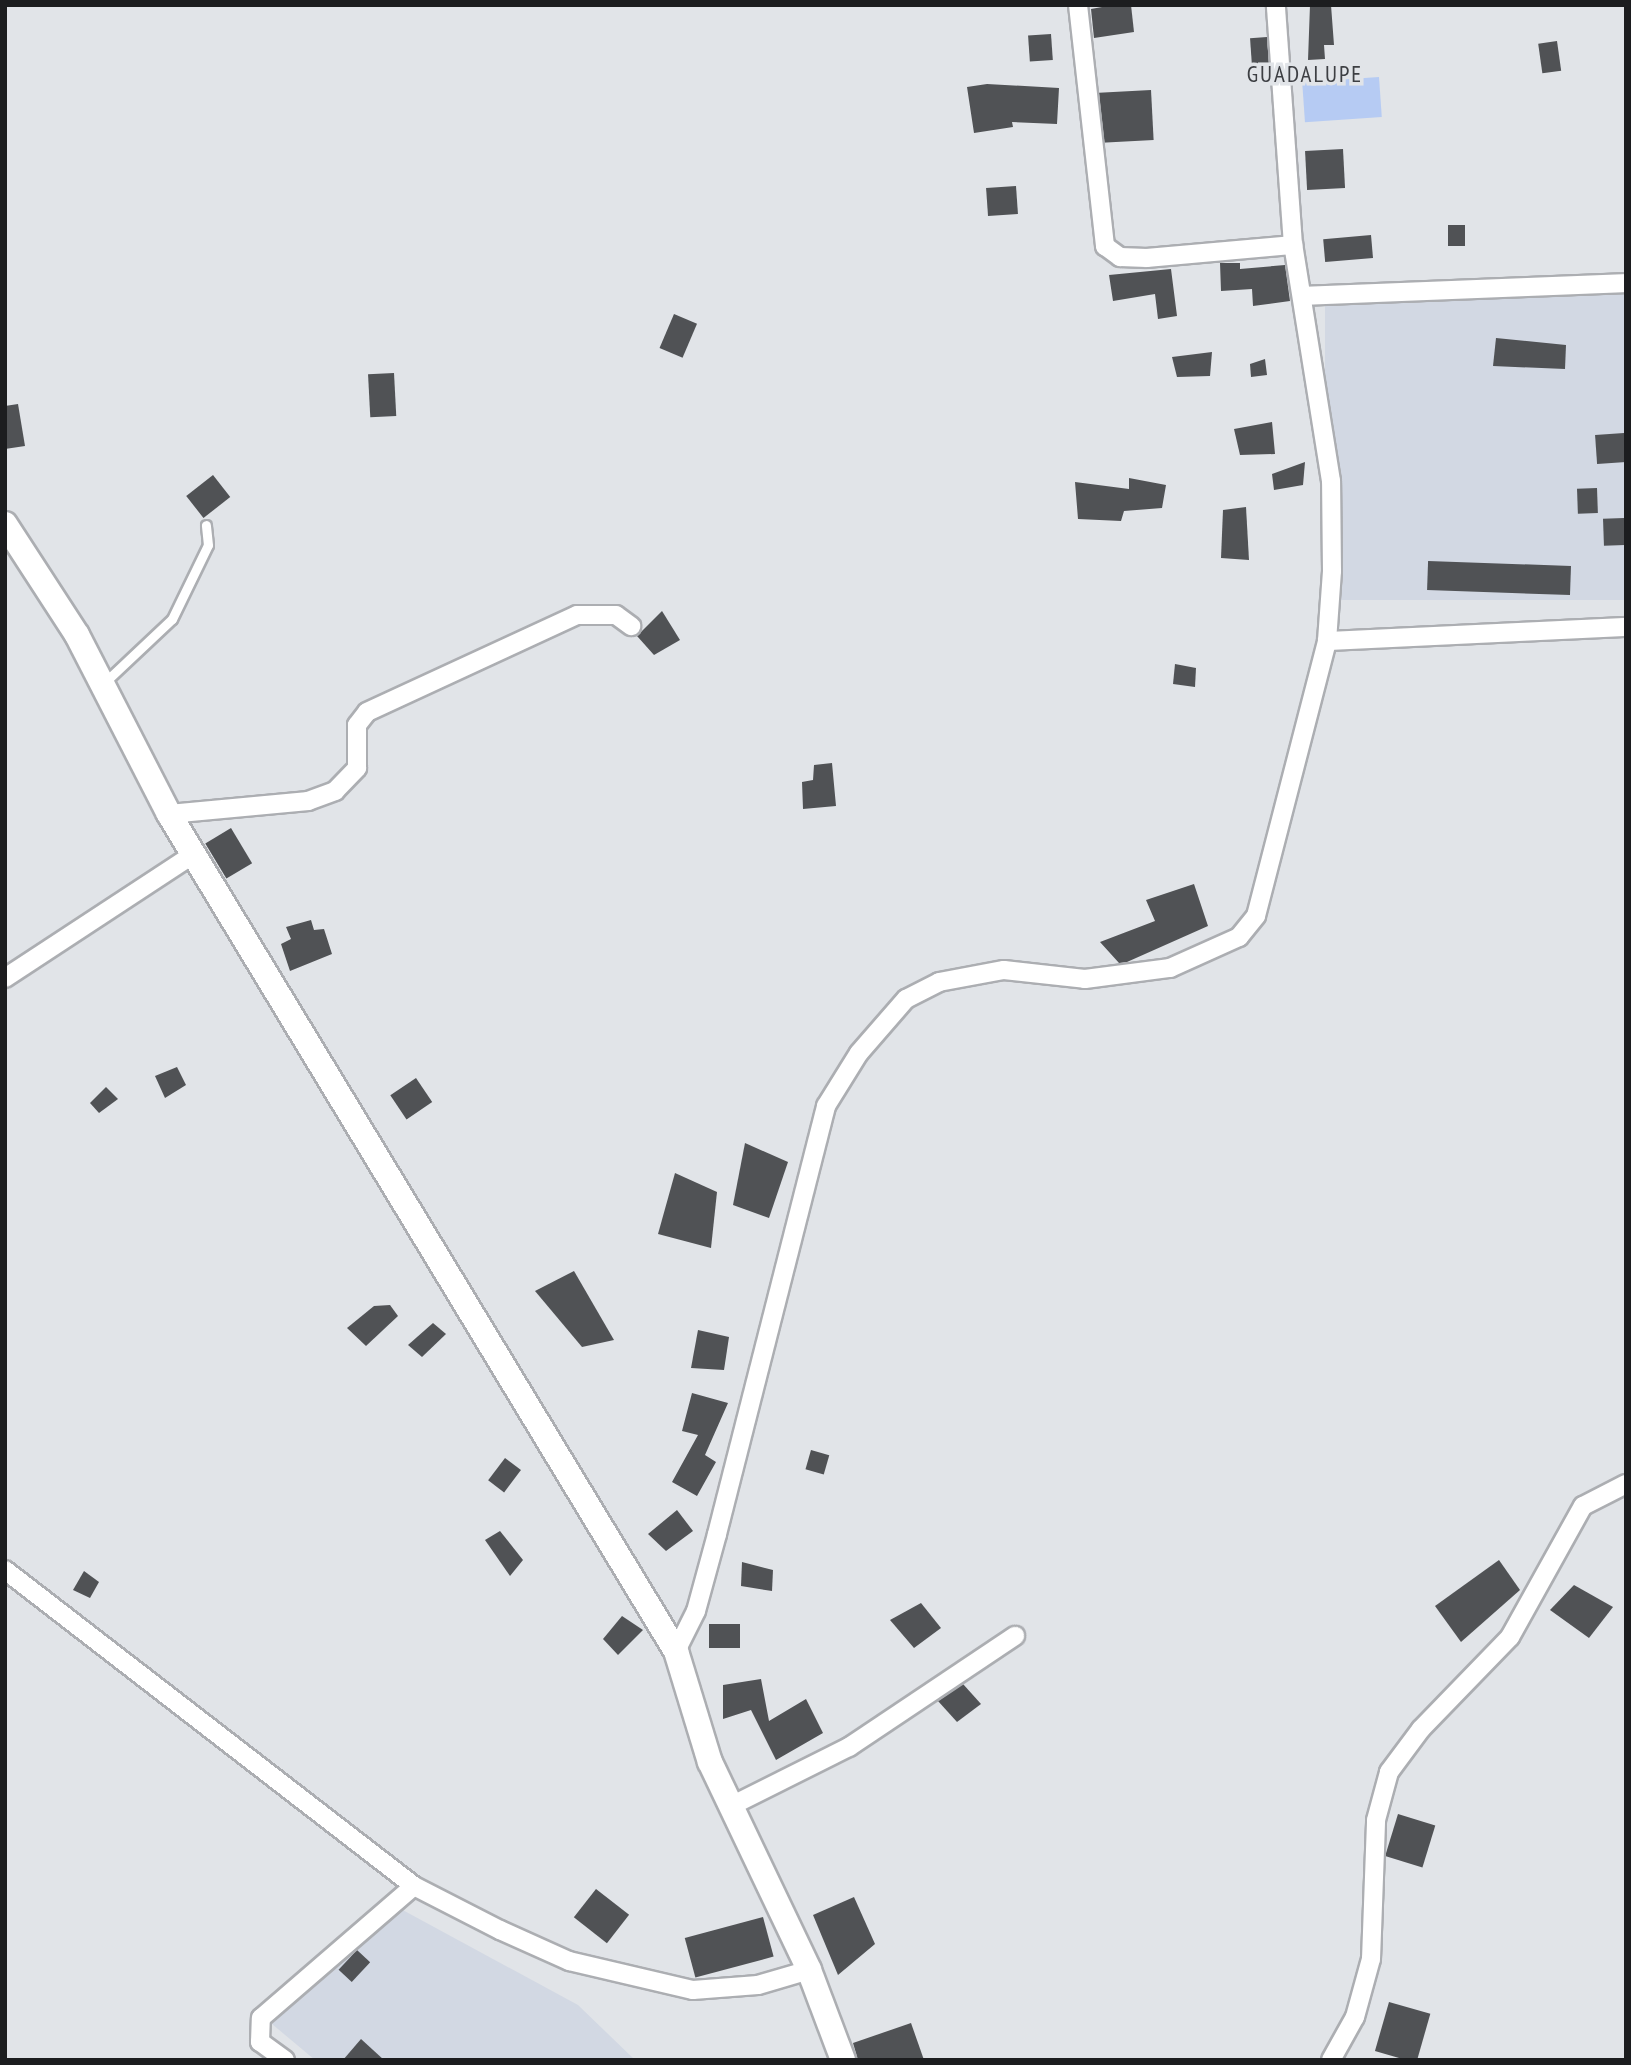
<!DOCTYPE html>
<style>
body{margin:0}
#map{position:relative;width:1631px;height:2065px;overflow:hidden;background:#e1e4e8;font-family:"PT Sans Narrow",sans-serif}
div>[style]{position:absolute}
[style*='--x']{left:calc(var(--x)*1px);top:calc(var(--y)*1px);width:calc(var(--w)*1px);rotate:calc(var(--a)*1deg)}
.built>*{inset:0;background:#d2d8e3;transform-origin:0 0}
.green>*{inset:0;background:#b6cbf3;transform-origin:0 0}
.building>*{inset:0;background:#505255;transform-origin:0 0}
.roads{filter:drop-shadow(2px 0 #acaeb2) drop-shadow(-2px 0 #acaeb2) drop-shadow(0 2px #acaeb2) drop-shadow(0 -2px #acaeb2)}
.lane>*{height:9px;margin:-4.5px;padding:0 4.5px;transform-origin:4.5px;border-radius:4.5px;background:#fff}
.street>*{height:18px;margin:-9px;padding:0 9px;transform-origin:9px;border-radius:9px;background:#fff}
.secondary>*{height:24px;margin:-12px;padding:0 12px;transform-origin:12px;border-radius:12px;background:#fff}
span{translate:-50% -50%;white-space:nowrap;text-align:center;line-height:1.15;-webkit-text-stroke:7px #e1e4e8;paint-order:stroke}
.quarter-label{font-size:23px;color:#3d3f43;letter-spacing:2px}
.frame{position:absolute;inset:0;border:7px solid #1c1d1f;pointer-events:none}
</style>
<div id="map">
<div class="built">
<div style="left:1626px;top:287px;width:313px;height:301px;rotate:90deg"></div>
<div style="clip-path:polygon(399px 1908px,578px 2005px,635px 2060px,315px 2060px,272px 2024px)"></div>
</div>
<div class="green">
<div style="left:1379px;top:77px;width:40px;height:77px;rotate:86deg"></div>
</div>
<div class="building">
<div style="clip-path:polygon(1113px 5px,1131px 5px,1134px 32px,1094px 38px,1091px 9px)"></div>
<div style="clip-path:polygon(1310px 5px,1331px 5px,1334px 45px,1324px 45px,1325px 59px,1308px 60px)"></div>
<div style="left:1051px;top:34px;width:26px;height:23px;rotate:86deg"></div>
<div style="left:1267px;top:37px;width:28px;height:17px;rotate:86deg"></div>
<div style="left:1557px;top:41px;width:30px;height:19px;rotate:82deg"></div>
<div style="clip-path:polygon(987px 84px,1059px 88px,1057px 124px,1012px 122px,1013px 127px,974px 133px,967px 87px)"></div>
<div style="left:1151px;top:90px;width:50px;height:52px;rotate:87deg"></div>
<div style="left:1343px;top:149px;width:39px;height:38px;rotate:87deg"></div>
<div style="left:1016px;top:186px;width:28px;height:30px;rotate:86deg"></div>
<div style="left:1448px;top:225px;width:17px;height:21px"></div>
<div style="left:1371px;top:235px;width:23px;height:48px;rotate:85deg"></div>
<div style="clip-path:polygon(1220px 263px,1240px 263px,1240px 269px,1285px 265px,1290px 301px,1253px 306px,1252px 289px,1221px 291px)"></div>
<div style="clip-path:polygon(1171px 269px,1177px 316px,1158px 319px,1155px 294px,1113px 301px,1109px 275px)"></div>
<div style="left:674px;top:314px;width:25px;height:37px;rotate:23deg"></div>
<div style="clip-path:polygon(1496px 338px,1566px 345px,1565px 369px,1493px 366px)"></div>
<div style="clip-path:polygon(1212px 352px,1210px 376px,1177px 377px,1172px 357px)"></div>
<div style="clip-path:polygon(1265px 359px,1267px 375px,1251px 377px,1250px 364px)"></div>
<div style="left:394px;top:373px;width:43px;height:26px;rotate:87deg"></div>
<div style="clip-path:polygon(18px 404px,25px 446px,5px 449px,5px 406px)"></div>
<div style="clip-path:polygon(1272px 422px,1275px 454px,1240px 455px,1234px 429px)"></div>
<div style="left:1624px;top:433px;width:29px;height:29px;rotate:86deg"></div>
<div style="clip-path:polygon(1305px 462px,1303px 485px,1274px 490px,1272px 474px)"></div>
<div style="left:213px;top:475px;width:28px;height:34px;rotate:52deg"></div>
<div style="clip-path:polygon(1129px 478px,1166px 485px,1162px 508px,1124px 511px,1121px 521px,1078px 519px,1075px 482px,1129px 489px)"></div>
<div style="left:1597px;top:488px;width:25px;height:20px;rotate:88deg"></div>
<div style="clip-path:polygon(1246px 507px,1249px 560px,1221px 558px,1223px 510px)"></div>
<div style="left:1624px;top:518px;width:27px;height:21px;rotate:88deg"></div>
<div style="left:1571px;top:566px;width:29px;height:143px;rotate:92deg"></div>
<div style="clip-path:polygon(662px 611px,680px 640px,654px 655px,637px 636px)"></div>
<div style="clip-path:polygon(1175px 664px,1196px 668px,1195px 687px,1173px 684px)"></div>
<div style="clip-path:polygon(832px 763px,836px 806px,803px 809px,802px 782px,813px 780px,814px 765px)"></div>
<div style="left:231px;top:828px;width:41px;height:30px;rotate:59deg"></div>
<div style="clip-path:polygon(1194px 884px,1208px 926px,1127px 962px,1119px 963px,1100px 942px,1155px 921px,1146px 900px)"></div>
<div style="clip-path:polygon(311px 920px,314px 930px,324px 929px,332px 954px,290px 971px,281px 944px,291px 939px,286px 927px)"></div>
<div style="clip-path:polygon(177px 1067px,186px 1085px,165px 1098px,155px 1076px)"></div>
<div style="left:416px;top:1078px;width:29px;height:31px;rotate:56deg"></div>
<div style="clip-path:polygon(106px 1087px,118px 1099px,99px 1113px,90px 1103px)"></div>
<div style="clip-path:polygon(745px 1143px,788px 1162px,769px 1218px,733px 1205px)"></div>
<div style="clip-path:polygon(675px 1173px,717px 1192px,711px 1248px,658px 1234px)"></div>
<div style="clip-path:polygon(574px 1271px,614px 1340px,582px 1347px,535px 1291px)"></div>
<div style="clip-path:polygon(390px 1305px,398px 1316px,366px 1346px,347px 1328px,374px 1306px)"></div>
<div style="clip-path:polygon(433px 1323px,446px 1334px,422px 1357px,408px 1345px)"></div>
<div style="clip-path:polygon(698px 1330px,729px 1337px,724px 1370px,691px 1368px)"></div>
<div style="clip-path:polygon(692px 1393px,728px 1403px,705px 1455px,716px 1462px,697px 1496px,672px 1482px,698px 1435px,682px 1431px)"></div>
<div style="left:811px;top:1450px;width:19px;height:20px;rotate:16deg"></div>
<div style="left:505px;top:1458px;width:20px;height:28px;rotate:37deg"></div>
<div style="clip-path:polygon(677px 1510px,693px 1531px,666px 1551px,648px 1534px)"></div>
<div style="clip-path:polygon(500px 1531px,523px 1560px,510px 1576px,485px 1540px)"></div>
<div style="clip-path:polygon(1499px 1560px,1520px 1590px,1461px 1642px,1435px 1606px)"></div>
<div style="clip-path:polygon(742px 1562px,773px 1570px,772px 1591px,741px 1586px)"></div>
<div style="clip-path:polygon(84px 1571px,99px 1582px,90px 1598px,73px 1590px)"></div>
<div style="clip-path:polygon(1574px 1585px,1613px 1607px,1589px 1638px,1550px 1610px)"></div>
<div style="clip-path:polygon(921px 1603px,941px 1628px,914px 1648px,890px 1620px)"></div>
<div style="clip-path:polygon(622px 1616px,643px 1630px,618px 1655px,603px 1639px)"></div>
<div style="left:709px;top:1624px;width:31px;height:24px"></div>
<div style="clip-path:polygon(761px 1679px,769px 1721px,806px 1699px,823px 1733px,776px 1760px,751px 1710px,723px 1719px,723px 1685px)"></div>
<div style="clip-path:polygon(963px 1684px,981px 1704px,957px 1722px,938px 1701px)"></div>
<div style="left:1398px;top:1814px;width:39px;height:44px;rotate:17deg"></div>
<div style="left:596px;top:1889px;width:42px;height:36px;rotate:38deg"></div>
<div style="clip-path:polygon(854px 1897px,875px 1944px,838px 1975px,813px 1915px)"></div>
<div style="left:763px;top:1917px;width:41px;height:81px;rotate:75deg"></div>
<div style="left:357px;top:1950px;width:18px;height:27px;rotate:43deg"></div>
<div style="left:1389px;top:2002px;width:43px;height:51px;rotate:16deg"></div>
<div style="clip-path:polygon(911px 2023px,924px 2060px,858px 2060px,853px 2043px)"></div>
<div style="clip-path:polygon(361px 2039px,384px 2060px,343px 2060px)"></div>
</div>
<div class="roads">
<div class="lane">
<div style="--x:104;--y:683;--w:93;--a:-43.3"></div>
<div style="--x:172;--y:619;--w:82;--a:-64.1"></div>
<div style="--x:208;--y:545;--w:20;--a:-96"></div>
</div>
<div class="street">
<div style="--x:1078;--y:5;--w:243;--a:83.6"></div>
<div style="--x:1105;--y:246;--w:19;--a:36"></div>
<div style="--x:1120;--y:257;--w:27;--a:2"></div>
<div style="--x:1147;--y:258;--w:147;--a:-5.1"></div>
<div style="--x:1303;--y:296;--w:323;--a:-2.3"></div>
<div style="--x:1327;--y:641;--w:299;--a:-2.7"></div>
<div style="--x:169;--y:814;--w:140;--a:-5.3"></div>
<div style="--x:308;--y:801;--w:29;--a:-20"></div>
<div style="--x:335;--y:791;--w:32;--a:-46"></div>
<div style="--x:357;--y:768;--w:43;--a:-90"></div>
<div style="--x:357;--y:725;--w:16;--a:-52"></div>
<div style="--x:367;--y:712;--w:231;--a:-24.8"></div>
<div style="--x:577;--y:615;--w:39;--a:0"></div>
<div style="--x:616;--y:615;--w:19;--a:36"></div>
<div style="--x:5;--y:978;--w:227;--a:-33.3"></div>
<div style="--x:5;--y:1570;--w:517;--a:37.69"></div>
<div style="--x:414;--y:1886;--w:97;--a:27.1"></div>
<div style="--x:500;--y:1930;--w:76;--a:24.2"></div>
<div style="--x:569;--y:1961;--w:127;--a:13.2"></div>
<div style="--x:693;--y:1990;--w:65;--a:-4.4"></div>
<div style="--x:758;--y:1985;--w:53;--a:-16.4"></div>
<div style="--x:676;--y:1651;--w:45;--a:-63.4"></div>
<div style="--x:696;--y:1611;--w:80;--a:-74.7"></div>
<div style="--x:717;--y:1534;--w:442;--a:-75.7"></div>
<div style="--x:826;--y:1106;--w:62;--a:-58.1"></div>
<div style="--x:859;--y:1053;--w:72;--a:-49"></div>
<div style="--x:906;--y:999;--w:37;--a:-27"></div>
<div style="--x:939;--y:982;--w:66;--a:-10.5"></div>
<div style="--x:1004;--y:970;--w:81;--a:6.3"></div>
<div style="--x:1085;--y:979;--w:86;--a:-7.4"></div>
<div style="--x:1170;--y:968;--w:76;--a:-24.2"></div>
<div style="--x:1239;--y:937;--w:27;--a:-51"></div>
<div style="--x:1256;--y:916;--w:284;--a:-75.5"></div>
<div style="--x:1327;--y:641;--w:70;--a:-85.9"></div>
<div style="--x:1332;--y:571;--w:90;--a:-90.6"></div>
<div style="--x:1331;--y:481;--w:239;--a:-99.1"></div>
<div style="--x:1293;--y:245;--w:241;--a:-94.1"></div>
<div style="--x:733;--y:1805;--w:130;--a:-26.6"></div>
<div style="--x:849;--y:1747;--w:200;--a:-33.8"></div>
<div style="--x:285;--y:2060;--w:31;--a:-144"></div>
<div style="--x:260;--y:2042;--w:24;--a:-88"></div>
<div style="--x:261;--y:2018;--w:202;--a:-40.8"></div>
<div style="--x:1331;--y:2060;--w:49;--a:-60.8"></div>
<div style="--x:1355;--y:2017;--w:60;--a:-74.6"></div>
<div style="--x:1371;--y:1959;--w:139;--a:-87.9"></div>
<div style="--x:1376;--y:1820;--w:50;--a:-74.8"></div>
<div style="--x:1389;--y:1772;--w:54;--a:-53.3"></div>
<div style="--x:1421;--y:1729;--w:128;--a:-45.9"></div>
<div style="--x:1510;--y:1637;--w:150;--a:-60.9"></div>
<div style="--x:1583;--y:1506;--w:48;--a:-27.1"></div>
</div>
<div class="secondary">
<div style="--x:5;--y:524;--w:132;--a:57"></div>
<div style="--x:77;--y:635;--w:201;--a:62.8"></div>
<div style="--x:169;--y:814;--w:979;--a:58.8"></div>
<div style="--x:676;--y:1651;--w:116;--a:73"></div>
<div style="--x:710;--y:1762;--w:230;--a:64.5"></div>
<div style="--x:809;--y:1970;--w:96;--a:69.3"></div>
</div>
</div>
<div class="quarter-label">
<span style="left:1305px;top:74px">GUADALUPE</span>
</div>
<div class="frame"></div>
</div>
